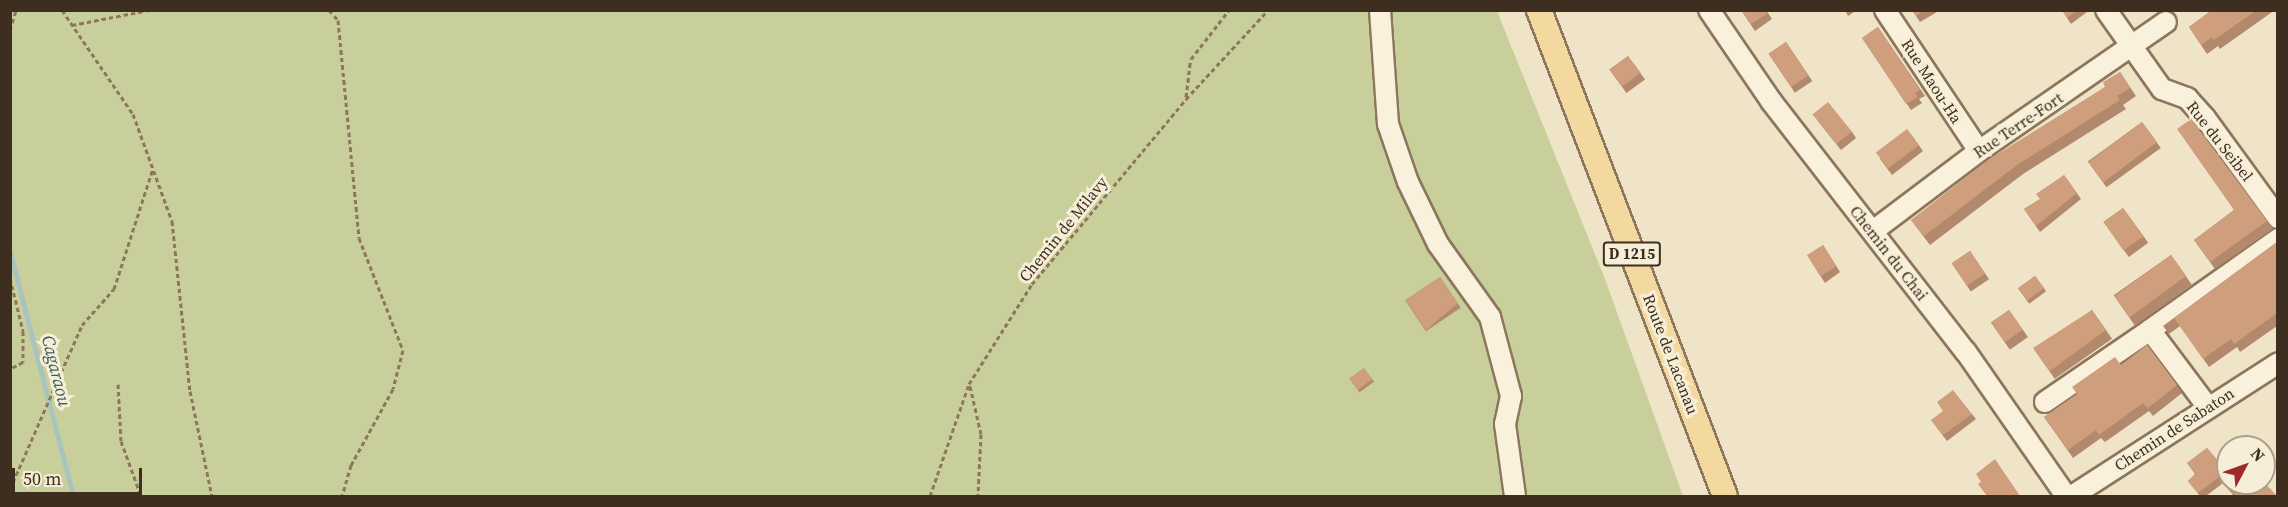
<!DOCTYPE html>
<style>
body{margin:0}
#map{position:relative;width:2288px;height:507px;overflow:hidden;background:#f0e4c8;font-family:"Source Serif 4",serif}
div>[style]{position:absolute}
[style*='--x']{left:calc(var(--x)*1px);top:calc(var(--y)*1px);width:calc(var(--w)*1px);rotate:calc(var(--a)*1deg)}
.green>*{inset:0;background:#c9cf9b}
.stream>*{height:5px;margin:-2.5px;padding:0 2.5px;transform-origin:2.5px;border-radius:2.5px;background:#a9c4bc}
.path>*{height:3px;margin-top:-1.5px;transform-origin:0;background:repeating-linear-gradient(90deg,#8d765c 0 4.5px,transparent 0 7.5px)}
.roads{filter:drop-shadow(2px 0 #8d765c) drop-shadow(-2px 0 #8d765c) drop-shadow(0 2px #8d765c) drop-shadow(0 -2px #8d765c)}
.minor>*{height:20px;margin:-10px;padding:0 10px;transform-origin:10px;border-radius:10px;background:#faf1dc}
.major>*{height:24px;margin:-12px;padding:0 12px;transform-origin:12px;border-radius:12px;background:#f3d9a0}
.wall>*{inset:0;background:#b2896c;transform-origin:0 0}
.building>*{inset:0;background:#cf9f7d;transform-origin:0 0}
span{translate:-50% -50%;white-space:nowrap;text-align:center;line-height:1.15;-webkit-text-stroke:6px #f7eed8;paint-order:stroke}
.shield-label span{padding:2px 4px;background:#f7eed8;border:2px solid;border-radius:4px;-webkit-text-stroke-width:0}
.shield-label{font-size:15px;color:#3d2e20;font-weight:700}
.street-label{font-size:16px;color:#3d2e20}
.water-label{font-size:18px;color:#2f5d5a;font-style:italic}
.frame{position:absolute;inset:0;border:12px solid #3d2e20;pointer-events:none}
.north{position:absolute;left:2216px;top:435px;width:60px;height:60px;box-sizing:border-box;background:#f7eed8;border:2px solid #ada18e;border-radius:50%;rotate:49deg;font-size:16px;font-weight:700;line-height:24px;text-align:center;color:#3d2e20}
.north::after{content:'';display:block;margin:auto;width:21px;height:27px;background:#9e2a2b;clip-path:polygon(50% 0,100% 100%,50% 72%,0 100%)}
.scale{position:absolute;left:12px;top:468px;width:130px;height:27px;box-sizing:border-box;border:3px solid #3d2e20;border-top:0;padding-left:8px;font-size:18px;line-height:21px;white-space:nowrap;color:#3d2e20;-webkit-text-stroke:4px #f7eed8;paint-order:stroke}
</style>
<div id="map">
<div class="green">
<div style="clip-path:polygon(10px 11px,1497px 11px,1605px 279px,1683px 496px,11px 496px)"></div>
</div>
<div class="stream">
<div style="--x:10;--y:252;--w:252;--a:75.5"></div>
</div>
<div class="path">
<div style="--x:62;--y:10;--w:126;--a:55.7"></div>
<div style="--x:133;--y:114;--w:114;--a:70"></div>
<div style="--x:172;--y:221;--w:171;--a:84"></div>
<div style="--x:190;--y:391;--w:107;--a:78.2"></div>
<div style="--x:329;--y:10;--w:13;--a:48"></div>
<div style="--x:338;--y:20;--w:219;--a:84.5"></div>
<div style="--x:359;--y:238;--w:120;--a:68.6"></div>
<div style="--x:403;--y:350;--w:40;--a:104.4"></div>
<div style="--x:393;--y:389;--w:87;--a:118.9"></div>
<div style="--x:351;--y:465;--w:32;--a:106"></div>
<div style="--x:72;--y:25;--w:78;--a:-11"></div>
<div style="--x:10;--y:30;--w:21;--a:-73"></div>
<div style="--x:1186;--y:97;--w:38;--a:-83"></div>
<div style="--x:1191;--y:59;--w:62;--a:-52.2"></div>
<div style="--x:10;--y:278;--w:55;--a:76.2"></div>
<div style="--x:23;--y:331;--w:31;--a:90"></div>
<div style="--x:23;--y:362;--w:15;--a:152"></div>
<div style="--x:118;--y:384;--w:57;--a:87"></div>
<div style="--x:121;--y:441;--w:59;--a:70"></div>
<div style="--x:970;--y:386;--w:49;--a:77.1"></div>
<div style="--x:981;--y:434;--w:62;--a:92.8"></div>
<div style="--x:10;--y:489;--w:179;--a:-66.3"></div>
<div style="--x:82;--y:325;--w:48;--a:-48.4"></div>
<div style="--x:114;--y:289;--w:127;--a:-72.1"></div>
<div style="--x:930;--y:496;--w:119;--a:-70.8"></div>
<div style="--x:969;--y:384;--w:118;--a:-57.8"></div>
<div style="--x:1032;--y:284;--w:241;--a:-50.2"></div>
<div style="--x:1186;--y:99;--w:121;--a:-47.3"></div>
</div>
<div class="roads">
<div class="minor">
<div style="--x:1380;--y:10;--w:114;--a:86"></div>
<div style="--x:1388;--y:124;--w:61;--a:71"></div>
<div style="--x:1408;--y:182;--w:69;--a:64.2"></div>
<div style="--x:1438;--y:244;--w:90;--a:54.5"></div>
<div style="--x:1490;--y:317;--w:82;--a:75.1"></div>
<div style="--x:1511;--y:396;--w:29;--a:102"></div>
<div style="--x:1505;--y:424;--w:73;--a:82.1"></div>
<div style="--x:1709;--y:10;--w:110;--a:55.7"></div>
<div style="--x:1771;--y:101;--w:318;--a:52.2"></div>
<div style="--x:1966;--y:352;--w:175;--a:55.2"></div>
<div style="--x:1885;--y:10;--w:169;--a:56.3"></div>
<div style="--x:2106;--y:10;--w:97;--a:54.7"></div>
<div style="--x:2162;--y:89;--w:27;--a:20"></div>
<div style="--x:2187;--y:98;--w:27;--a:48"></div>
<div style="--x:2205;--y:118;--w:124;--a:53.9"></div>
<div style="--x:1873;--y:231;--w:133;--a:-37"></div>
<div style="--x:1979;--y:151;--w:227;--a:-34.6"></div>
<div style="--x:2150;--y:330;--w:157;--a:-35.4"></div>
<div style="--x:2045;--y:402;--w:127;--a:-34.4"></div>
<div style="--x:2150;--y:330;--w:95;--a:53.1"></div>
<div style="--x:2072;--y:496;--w:245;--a:-32.8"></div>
</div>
<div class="major">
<div style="--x:1539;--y:10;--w:520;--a:69.06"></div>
</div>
</div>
<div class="wall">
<div style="clip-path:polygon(1741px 10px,1766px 10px,1772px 19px,1755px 31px)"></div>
<div style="clip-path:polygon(1845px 10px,1857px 10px,1848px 16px)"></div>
<div style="clip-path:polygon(1912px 10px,1936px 10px,1937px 12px,1920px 22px)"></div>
<div style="clip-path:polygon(2062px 10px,2086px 10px,2087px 12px,2071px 24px)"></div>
<div style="clip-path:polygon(2212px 10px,2275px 10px,2220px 49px,2218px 46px,2207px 54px,2189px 27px)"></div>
<div style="clip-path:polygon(1878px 27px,1925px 96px,1919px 99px,1922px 103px,1911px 110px,1862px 38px)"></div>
<div style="left:1786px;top:42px;width:47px;height:21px;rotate:56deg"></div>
<div style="left:1628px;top:56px;width:29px;height:23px;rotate:54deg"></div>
<div style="clip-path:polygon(2120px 72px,2136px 96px,2123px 105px,2126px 109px,2023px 174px,1930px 245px,1911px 220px,2105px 87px)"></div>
<div style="clip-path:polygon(2191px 119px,2273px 229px,2215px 269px,2194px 240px,2234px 210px)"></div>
<div style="clip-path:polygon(1817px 120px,1852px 132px,1856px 138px,1841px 150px)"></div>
<div style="left:2142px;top:122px;width:32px;height:67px;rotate:54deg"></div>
<div style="clip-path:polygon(1907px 129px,1923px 151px,1892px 175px,1880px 159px)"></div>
<div style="clip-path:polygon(2064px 175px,2081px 199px,2040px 232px,2024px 209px,2040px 199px)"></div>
<div style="left:2123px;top:208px;width:43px;height:24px;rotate:54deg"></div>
<div style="clip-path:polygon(2277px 242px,2277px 326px,2240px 352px,2237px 347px,2209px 367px,2180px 326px,2169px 334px,2163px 326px)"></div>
<div style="clip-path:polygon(1823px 245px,1840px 272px,1825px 283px,1821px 277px)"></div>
<div style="left:1970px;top:251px;width:34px;height:22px;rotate:56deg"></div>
<div style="left:2171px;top:255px;width:37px;height:70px;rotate:55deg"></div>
<div style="left:2035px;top:276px;width:19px;height:21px;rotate:54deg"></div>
<div style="left:1440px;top:277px;width:37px;height:42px;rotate:56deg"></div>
<div style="left:2009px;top:310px;width:33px;height:22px;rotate:55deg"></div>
<div style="left:2092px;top:310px;width:35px;height:70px;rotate:55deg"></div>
<div style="clip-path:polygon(2147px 345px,2182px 393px,2153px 416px,2149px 411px,2105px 442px,2101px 438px,2073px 458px,2044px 417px,2121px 365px)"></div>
<div style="left:1364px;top:368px;width:17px;height:18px;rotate:54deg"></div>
<div style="clip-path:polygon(1972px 414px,1976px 419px,1947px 441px,1931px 420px)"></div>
<div style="clip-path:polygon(2207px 448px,2228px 473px,2228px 483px,2277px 496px,2234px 496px,2223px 483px,2206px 496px,2200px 496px,2188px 481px,2195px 474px,2187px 463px)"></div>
</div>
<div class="building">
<div style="clip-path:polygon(1741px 10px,1766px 10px,1768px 13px,1751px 24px)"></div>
<div style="clip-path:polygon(1912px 10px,1925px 10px,1916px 16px)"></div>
<div style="clip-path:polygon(2062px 10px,2077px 10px,2067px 18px)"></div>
<div style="clip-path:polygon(2212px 10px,2257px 10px,2214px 40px,2212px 37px,2201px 45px,2189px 27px)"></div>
<div style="clip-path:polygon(1878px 27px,1920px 90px,1915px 93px,1918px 97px,1906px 104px,1862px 38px)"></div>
<div style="left:1786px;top:42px;width:40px;height:21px;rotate:56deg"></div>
<div style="left:1628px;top:56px;width:21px;height:23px;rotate:53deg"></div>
<div style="clip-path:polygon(2120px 72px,2130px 88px,2117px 96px,2120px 100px,2017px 165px,1924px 236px,1911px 220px,1988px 160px,2105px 87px,2103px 82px)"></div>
<div style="left:1828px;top:102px;width:38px;height:20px;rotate:51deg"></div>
<div style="clip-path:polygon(2191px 119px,2267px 221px,2210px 262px,2194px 240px,2234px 210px,2177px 129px)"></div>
<div style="left:2142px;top:122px;width:25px;height:67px;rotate:53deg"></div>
<div style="left:1907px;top:129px;width:20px;height:39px;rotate:53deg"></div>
<div style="clip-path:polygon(2064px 175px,2077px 193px,2036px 226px,2024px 209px,2040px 199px,2036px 194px)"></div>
<div style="left:2123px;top:208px;width:35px;height:24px;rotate:55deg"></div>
<div style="clip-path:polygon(2277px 242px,2277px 313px,2234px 344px,2231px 339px,2203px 359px,2174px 318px,2163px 326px)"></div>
<div style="left:1823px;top:245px;width:25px;height:19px;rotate:58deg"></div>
<div style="left:1970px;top:251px;width:27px;height:22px;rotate:56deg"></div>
<div style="left:2171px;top:255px;width:26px;height:70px;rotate:54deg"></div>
<div style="left:2035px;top:276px;width:15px;height:21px;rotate:53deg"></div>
<div style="clip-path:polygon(1440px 277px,1458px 303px,1426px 330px,1405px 300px)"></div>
<div style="left:2009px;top:310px;width:24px;height:22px;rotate:55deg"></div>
<div style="clip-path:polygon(2092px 310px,2106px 330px,2050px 371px,2033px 348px)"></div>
<div style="clip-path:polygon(2147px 345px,2177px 385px,2148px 408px,2143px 403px,2099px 435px,2096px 430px,2068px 450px,2044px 417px,2077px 394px,2072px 387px,2115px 357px,2121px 365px)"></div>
<div style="left:1364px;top:368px;width:14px;height:18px;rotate:54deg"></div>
<div style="clip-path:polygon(1953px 390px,1972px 414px,1943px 435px,1931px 420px,1943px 411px,1937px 402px)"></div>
<div style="clip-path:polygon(2207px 448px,2227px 471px,2198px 493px,2188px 481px,2196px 474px,2187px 463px)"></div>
<div style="clip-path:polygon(1995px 459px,2020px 496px,1987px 496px,1978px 484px,1981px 482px,1976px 474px)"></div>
<div style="clip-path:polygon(2228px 477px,2228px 483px,2264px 483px,2264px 482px,2277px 496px,2236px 496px,2222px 482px)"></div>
</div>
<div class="shield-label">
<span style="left:1632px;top:254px">D 1215</span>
</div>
<div class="street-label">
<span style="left:1932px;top:81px;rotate:57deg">Rue Maou-Ha</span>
<span style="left:2018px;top:125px;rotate:-34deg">Rue Terre-Fort</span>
<span style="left:2220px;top:141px;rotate:52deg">Rue du Seibel</span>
<span style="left:1063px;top:229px;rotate:-51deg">Chemin de Milavy</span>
<span style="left:1889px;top:253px;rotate:52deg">Chemin du Chai</span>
<span style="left:1671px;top:354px;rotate:69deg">Route de Lacanau</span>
<span style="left:2174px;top:429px;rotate:-33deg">Chemin de Sabaton</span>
</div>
<div class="water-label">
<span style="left:56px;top:371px;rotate:76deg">Cagaraou</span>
</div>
<div class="frame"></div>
<div class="north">N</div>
<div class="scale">50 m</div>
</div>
